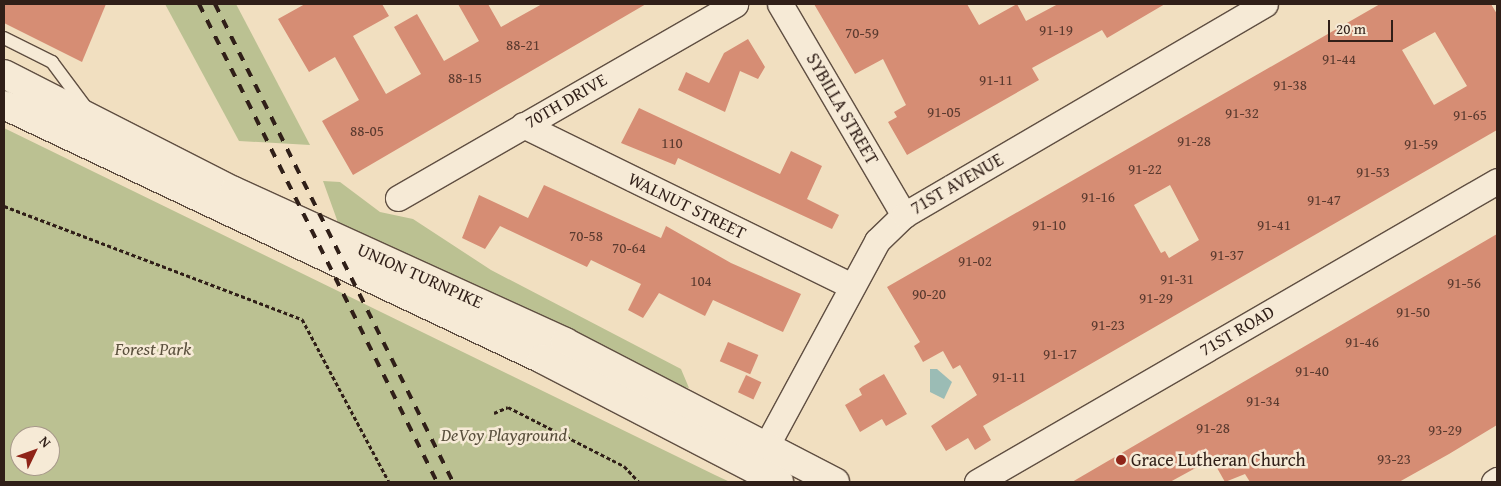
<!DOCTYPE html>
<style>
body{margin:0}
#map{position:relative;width:1501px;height:486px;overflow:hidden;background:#f1dfc0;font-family:"Gentium Book Plus",serif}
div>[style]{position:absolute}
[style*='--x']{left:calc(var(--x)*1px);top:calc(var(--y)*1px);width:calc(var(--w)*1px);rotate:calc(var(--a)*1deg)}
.green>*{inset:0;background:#bbc192}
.water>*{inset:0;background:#9bbcb5}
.building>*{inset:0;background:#d68d74;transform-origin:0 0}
.path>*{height:3px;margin-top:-1.5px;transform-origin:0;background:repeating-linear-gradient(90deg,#301f18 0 4px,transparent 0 6.5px)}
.roads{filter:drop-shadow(1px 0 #604f42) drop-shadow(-1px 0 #604f42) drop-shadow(0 1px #604f42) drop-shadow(0 -1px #604f42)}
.lane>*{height:12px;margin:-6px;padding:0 6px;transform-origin:6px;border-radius:6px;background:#f6ead6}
.street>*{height:25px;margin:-12.5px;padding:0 12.5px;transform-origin:12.5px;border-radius:12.5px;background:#f6ead6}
.secondary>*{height:28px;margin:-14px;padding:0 14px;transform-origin:14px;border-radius:14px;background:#f6ead6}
.rail>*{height:4px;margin-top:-2px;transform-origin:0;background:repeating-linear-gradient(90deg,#301f18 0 9px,transparent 0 18px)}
.dots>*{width:14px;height:14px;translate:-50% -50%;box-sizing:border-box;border:2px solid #f6ead6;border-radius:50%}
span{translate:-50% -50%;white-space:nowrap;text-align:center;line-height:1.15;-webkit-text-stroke:5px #f6ead6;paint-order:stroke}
.number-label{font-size:15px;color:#5a3a2f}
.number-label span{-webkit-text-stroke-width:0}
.street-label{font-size:18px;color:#301f18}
.park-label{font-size:18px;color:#5a503d;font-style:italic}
.poi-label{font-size:18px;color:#301f18}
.left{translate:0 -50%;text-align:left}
.frame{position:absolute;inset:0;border:5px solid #301f18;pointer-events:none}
.north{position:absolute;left:10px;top:426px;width:50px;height:50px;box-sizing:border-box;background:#f6ead6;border:1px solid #a7998a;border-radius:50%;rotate:48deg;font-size:14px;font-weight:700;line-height:20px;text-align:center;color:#301f18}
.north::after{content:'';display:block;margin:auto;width:18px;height:22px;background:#8f2418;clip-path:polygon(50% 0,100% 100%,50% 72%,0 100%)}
.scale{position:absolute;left:1328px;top:20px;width:65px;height:22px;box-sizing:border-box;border:2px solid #301f18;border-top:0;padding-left:6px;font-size:15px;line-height:18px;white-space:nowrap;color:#301f18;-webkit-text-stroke:4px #f6ead6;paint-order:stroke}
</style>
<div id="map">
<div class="green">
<div style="clip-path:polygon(165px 4px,236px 4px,310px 145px,239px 141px)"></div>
<div style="clip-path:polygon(evenodd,4px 128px,715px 475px,730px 482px,4px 482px,4px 128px,20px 436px,50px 436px,50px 466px,20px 466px,20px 436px)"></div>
<div style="clip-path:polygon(323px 181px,340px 182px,380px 212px,413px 219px,491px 270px,681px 369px,689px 388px,672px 385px,341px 231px)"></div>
</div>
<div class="water">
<div style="clip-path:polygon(930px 369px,937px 369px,952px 382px,944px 399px,930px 392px)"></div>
</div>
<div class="building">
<div style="clip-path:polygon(4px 4px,106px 4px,82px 62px,4px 23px)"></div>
<div style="clip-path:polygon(305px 4px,382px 4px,389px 16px,353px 36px,386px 94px,421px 74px,394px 27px,417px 14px,444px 61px,479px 41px,458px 4px,488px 4px,501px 27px,542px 4px,646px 4px,353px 175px,322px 121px,359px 100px,335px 57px,309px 72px,278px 19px)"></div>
<div style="clip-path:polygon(814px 4px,967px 4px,979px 25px,1017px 4px,1026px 21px,1058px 4px,1165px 4px,1107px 38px,1102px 30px,1032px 68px,1039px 80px,907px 155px,888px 122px,897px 117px,894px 112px,906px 105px,883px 59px,855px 74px)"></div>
<div style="clip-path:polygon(evenodd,1380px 4px,1491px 4px,1497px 14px,1497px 130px,983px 426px,991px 440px,975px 450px,968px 438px,946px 451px,931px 426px,977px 395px,960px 365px,953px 369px,943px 351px,923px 362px,914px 346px,920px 342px,887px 287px,1380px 4px,1435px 32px,1467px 86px,1434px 105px,1402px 50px,1435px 32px,1380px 4px,1170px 185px,1199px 240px,1169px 258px,1165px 251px,1161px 253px,1134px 205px,1170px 185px)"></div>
<div style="clip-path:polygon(748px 39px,765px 67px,758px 79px,740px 71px,725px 112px,678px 90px,686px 72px,709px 83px,724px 53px)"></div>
<div style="clip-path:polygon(639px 108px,780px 174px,791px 151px,822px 166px,807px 199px,839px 215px,832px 229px,678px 158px,675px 165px,621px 143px)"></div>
<div style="clip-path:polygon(544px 185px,661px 238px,666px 226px,731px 263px,801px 294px,783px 332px,713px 300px,705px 316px,659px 293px,643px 318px,628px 310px,641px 284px,591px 260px,587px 267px,500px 226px,485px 249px,462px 238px,479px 195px,528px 218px)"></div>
<div style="clip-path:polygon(1497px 234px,1497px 425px,1449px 454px,1399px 482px,1250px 482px,1245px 474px,1225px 482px,1212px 459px,1170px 482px,1072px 482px)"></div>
<div style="left:728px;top:342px;width:33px;height:21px;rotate:23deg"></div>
<div style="clip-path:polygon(884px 374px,907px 414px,886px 426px,882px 419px,860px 432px,845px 405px,862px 395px,859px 389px,863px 386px)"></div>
<div style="left:746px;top:375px;width:17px;height:19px;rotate:25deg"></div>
</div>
<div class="path">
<div style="--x:4;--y:206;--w:319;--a:20.8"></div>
<div style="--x:302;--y:319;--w:185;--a:61.9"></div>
<div style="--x:494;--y:413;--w:15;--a:-23"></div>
<div style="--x:508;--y:407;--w:130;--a:27"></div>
<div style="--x:624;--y:466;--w:22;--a:47"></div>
</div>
<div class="roads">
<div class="lane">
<div style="--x:4;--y:38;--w:54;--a:26.6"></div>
<div style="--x:52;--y:62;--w:59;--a:53.3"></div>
</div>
<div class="street">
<div style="--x:780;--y:4;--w:245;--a:59.6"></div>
<div style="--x:523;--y:125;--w:365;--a:26.1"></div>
<div style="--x:398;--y:198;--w:389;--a:-29.9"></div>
<div style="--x:756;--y:465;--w:255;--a:-61.6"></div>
<div style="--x:877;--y:241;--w:37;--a:-44"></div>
<div style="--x:904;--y:215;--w:418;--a:-30.3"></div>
<div style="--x:977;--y:482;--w:601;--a:-30.06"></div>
<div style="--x:1494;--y:482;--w:4;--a:-34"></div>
</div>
<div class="secondary">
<div style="--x:4;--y:74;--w:258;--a:27"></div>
<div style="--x:234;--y:191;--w:364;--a:24.5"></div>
<div style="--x:565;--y:342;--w:304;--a:27.4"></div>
<div style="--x:4;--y:105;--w:595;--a:25.27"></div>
<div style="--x:542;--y:359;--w:267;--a:27.4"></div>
</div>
</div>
<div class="rail">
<div style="--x:199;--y:4;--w:534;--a:63.53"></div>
<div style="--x:215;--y:4;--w:534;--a:63.53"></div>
</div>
<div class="dots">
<div style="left:1121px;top:460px;background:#8f2418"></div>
</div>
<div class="number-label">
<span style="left:1056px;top:30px">91-19</span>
<span style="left:862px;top:33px">70-59</span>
<span style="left:523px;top:45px">88-21</span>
<span style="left:1339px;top:59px">91-44</span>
<span style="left:465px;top:78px">88-15</span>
<span style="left:996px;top:80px">91-11</span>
<span style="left:1290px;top:85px">91-38</span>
<span style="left:944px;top:112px">91-05</span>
<span style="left:1242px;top:113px">91-32</span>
<span style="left:1470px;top:115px">91-65</span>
<span style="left:367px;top:131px">88-05</span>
<span style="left:1194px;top:141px">91-28</span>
<span style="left:672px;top:143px">110</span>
<span style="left:1421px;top:144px">91-59</span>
<span style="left:1145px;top:169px">91-22</span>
<span style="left:1373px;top:172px">91-53</span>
<span style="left:1098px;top:197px">91-16</span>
<span style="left:1324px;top:200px">91-47</span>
<span style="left:1049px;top:225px">91-10</span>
<span style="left:1274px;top:225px">91-41</span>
<span style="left:586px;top:236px">70-58</span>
<span style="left:629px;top:248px">70-64</span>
<span style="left:1227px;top:255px">91-37</span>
<span style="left:975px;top:261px">91-02</span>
<span style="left:1177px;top:279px">91-31</span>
<span style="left:701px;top:281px">104</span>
<span style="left:1464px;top:283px">91-56</span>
<span style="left:929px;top:294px">90-20</span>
<span style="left:1156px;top:298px">91-29</span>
<span style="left:1413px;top:312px">91-50</span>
<span style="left:1108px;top:325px">91-23</span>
<span style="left:1362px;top:342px">91-46</span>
<span style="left:1060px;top:354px">91-17</span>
<span style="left:1312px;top:371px">91-40</span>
<span style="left:1009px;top:377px">91-11</span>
<span style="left:1263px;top:401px">91-34</span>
<span style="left:1213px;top:428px">91-28</span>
<span style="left:1445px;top:430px">93-29</span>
<span style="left:1394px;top:459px">93-23</span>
</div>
<div class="street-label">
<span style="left:566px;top:101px;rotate:-30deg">70TH DRIVE</span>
<span style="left:842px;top:109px;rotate:60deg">SYBILLA STREET</span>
<span style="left:957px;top:184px;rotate:-30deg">71ST AVENUE</span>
<span style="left:687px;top:206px;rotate:26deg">WALNUT STREET</span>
<span style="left:420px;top:276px;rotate:24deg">UNION TURNPIKE</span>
<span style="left:1237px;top:331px;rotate:-30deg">71ST ROAD</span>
</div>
<div class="park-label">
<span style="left:153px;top:349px">Forest Park</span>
<span style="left:504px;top:435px">DeVoy Playground</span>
</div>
<div class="poi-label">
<span class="left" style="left:1131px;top:460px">Grace Lutheran Church</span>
</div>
<div class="frame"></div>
<div class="north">N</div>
<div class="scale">20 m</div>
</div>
